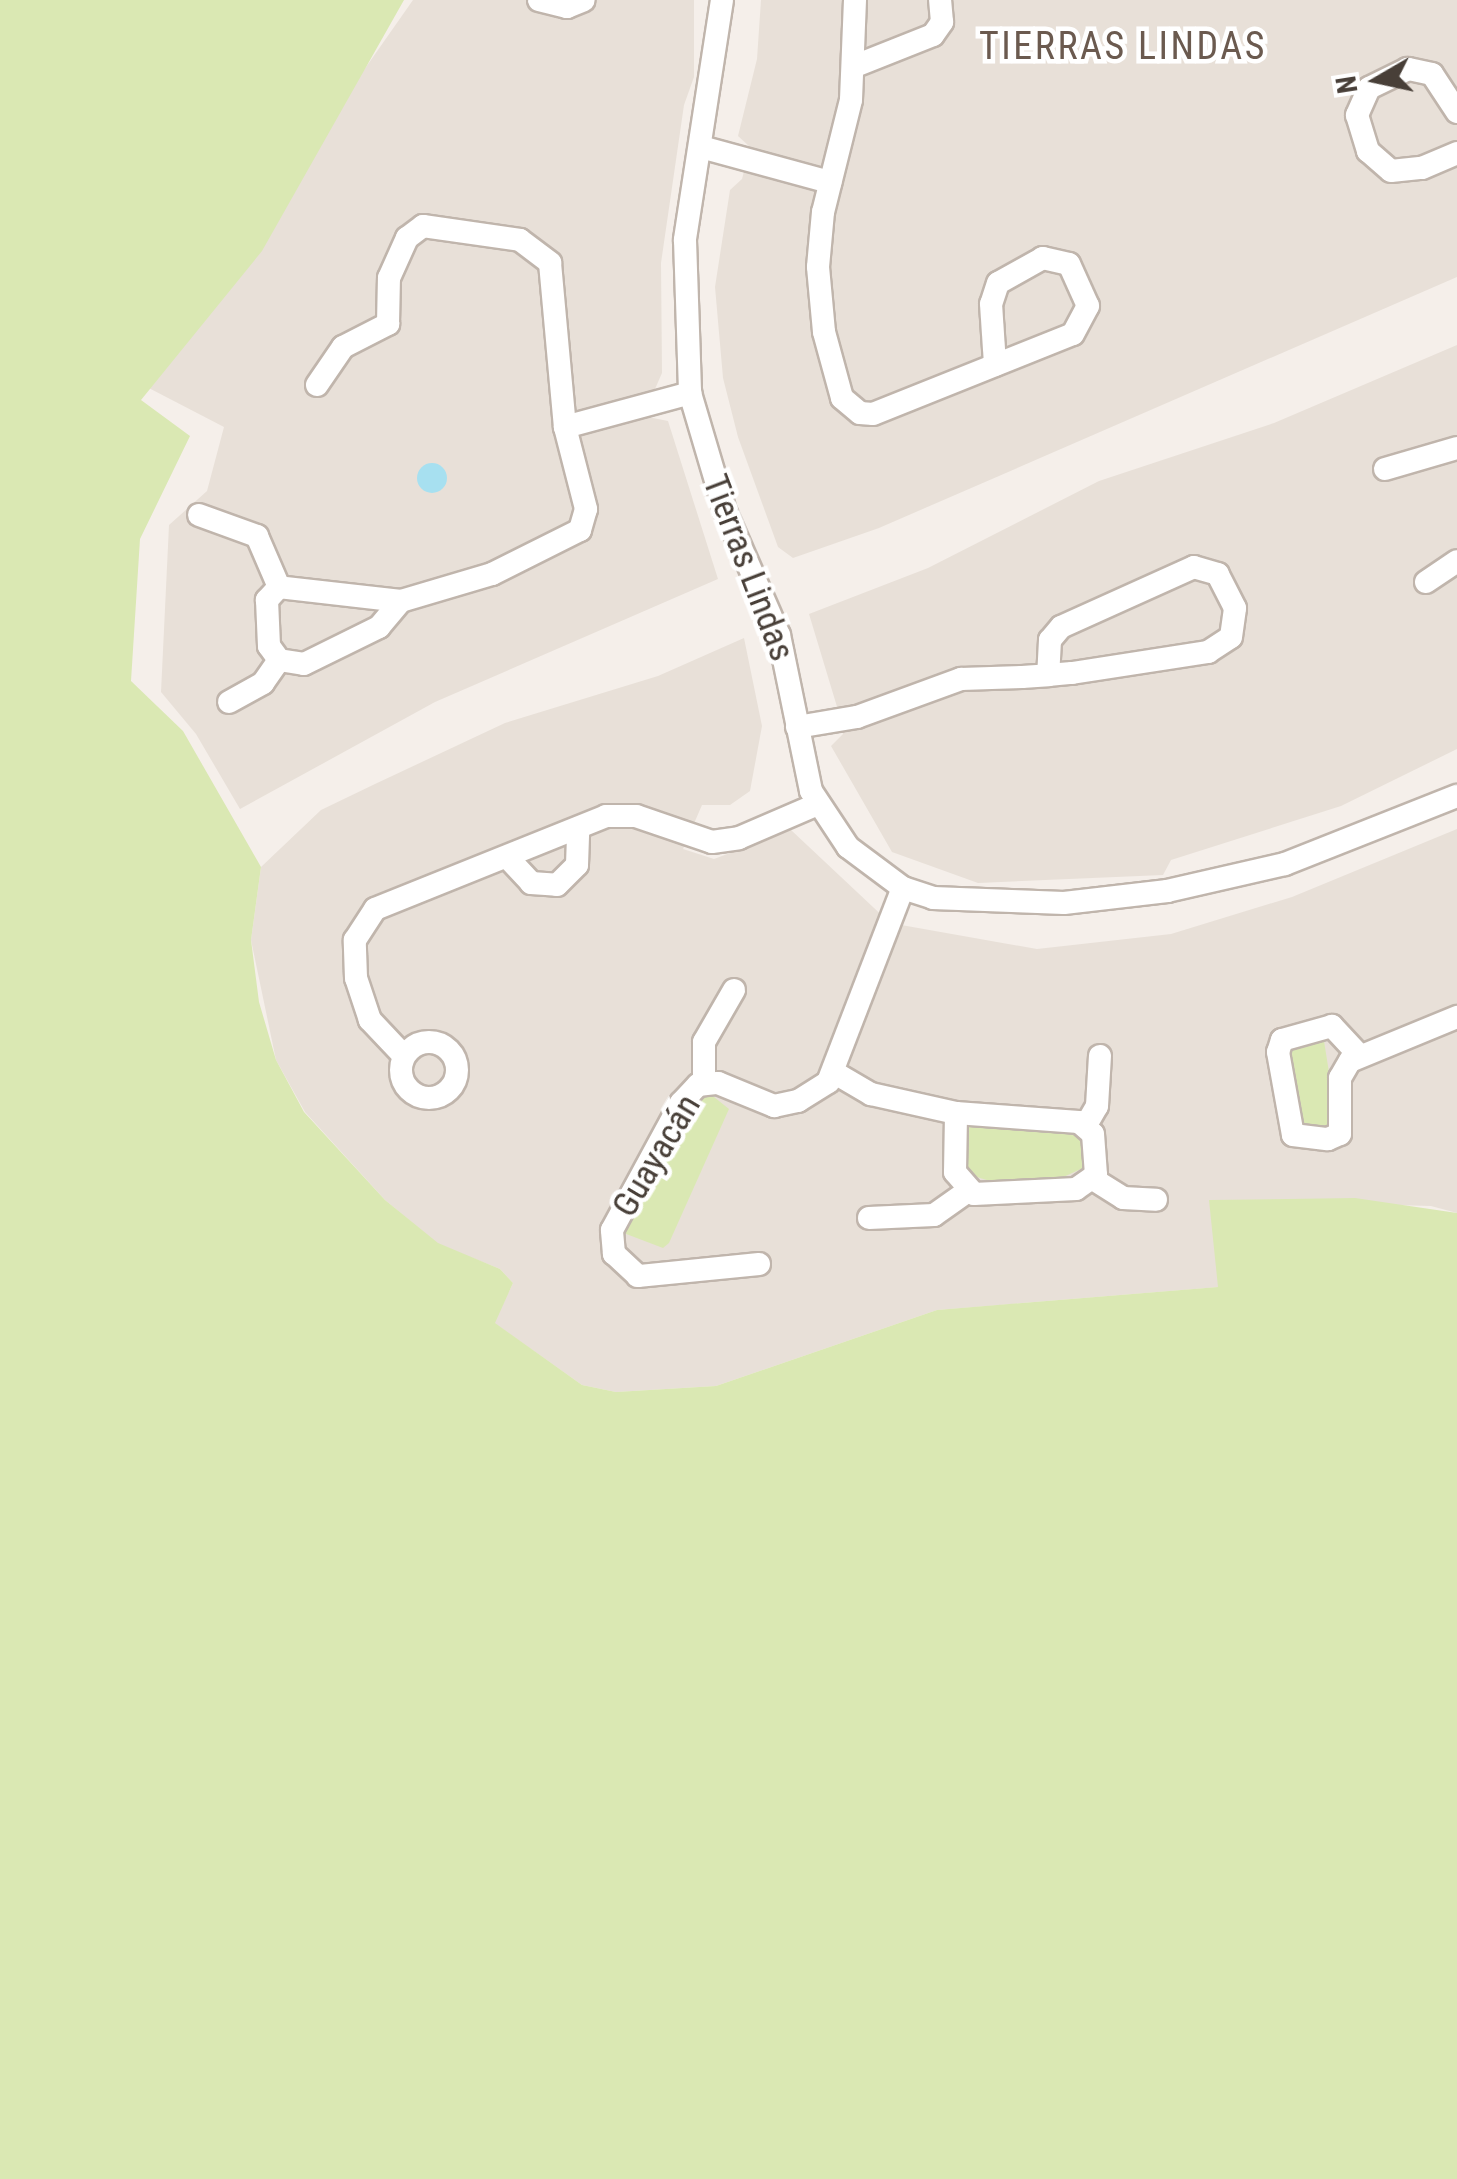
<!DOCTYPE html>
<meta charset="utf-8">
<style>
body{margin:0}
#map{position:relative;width:1457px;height:2179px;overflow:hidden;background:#f5efea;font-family:"Roboto Condensed",sans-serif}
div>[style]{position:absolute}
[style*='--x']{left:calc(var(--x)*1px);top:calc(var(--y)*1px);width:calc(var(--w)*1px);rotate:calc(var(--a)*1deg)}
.residential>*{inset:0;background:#e8e0d8}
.green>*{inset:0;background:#dae8b3}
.water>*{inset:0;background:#a7e0f0}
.round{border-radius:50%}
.roads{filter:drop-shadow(2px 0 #c0b5ac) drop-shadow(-2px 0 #c0b5ac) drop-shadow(0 2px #c0b5ac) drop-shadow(0 -2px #c0b5ac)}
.street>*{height:22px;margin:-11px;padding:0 11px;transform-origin:11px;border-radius:11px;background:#fff}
.street>.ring{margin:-11px;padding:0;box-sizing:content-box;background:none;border:22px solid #fff;border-radius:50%}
span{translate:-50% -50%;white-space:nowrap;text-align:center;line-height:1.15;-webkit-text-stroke:9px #fff;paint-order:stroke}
.street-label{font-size:35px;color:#483f38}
.neighbourhood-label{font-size:38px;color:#6b5a4f;letter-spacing:2.5px}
.north{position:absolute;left:1327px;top:30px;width:100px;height:100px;-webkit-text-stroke:8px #fff;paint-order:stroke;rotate:261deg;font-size:28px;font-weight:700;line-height:40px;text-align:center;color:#483f38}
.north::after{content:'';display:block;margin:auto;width:35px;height:45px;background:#483f38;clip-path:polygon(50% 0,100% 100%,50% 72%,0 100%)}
</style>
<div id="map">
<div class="residential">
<div style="clip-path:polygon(413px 0,694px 0,694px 77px,684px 105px,661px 263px,662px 373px,655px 389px,642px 393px,648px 417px,668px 421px,718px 579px,435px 702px,240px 809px,196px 734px,161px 692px,169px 525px,207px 491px,224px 427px,143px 385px)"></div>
<div style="clip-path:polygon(761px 0,1457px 0,1457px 277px,879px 528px,793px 558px,778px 547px,738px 437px,723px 378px,715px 287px,730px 190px,742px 179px,750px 147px,738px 136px,757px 59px)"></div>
<div style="clip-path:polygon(1457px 345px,1457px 749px,1341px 806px,1171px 860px,1163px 875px,978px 883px,892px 852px,831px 746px,843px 734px,841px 720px,809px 614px,928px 568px,1099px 481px,1274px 423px)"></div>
<div style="clip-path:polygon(744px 638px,762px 726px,750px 791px,730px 805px,702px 805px,683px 849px,714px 859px,791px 830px,890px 923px,1037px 949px,1171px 934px,1292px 897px,1457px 829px,1457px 1213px,1431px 1206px,1210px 1200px,1219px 1287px,937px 1310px,716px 1386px,616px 1392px,582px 1385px,494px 1323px,513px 1283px,500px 1269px,438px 1244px,385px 1200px,305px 1112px,276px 1060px,251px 940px,261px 867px,321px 810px,375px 784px,505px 723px,658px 676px)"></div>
</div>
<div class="green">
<div style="clip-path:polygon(0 0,404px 0,262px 251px,141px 400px,190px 436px,140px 539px,131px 681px,183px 731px,261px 867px,251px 940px,259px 1002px,276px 1060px,304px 1112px,385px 1200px,438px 1243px,500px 1269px,513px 1283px,495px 1323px,582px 1385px,616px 1392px,716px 1386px,937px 1310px,1218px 1287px,1209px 1200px,1355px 1198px,1457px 1213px,1457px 2179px,0 2179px)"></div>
<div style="clip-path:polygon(1301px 1038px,1324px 1041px,1337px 1122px,1319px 1130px,1298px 1129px,1285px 1047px)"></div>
<div style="clip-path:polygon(709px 1093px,729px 1109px,669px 1243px,663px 1248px,621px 1232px,693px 1100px)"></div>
<div style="clip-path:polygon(968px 1127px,1071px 1129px,1080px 1132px,1089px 1155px,1083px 1168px,1057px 1180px,1006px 1186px,964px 1173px,963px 1131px)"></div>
</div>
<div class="water">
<div class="round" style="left:417px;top:463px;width:30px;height:30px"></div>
</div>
<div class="roads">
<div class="street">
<div style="--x:539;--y:0;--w:29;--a:14"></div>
<div style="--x:567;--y:7;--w:18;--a:-22"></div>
<div style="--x:722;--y:0;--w:243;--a:98.8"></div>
<div style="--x:685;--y:240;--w:153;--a:88.1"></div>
<div style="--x:690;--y:393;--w:123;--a:73.5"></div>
<div style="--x:725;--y:511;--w:135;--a:66.5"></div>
<div style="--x:779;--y:635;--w:159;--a:78.4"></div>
<div style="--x:811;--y:791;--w:67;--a:56.5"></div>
<div style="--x:848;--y:847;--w:69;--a:36.7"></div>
<div style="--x:903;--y:888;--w:32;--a:18"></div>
<div style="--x:933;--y:898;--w:131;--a:2.2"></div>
<div style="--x:1064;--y:903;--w:104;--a:-6.6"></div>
<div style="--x:1167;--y:891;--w:121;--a:-12.9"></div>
<div style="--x:1285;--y:864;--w:185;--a:-21.6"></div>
<div style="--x:855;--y:0;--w:100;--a:92.3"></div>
<div style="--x:851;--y:100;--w:115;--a:104"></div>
<div style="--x:823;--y:212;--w:55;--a:95.2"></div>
<div style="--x:818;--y:267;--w:65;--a:84.7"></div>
<div style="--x:824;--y:332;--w:68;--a:74.7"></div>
<div style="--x:842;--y:398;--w:23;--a:40"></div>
<div style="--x:860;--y:413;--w:13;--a:4"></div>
<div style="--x:873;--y:414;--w:215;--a:-21.8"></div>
<div style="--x:1073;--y:334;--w:32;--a:-62"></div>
<div style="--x:1088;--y:306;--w:46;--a:-114.3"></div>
<div style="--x:1069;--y:264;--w:27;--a:-167"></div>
<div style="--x:1043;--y:258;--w:51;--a:150.9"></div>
<div style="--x:998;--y:283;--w:22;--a:108"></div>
<div style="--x:991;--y:304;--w:61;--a:86.2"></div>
<div style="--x:855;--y:66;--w:84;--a:-21.7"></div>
<div style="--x:933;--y:35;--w:16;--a:-55"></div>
<div style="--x:942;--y:22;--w:22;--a:-95"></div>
<div style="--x:1457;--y:112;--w:45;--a:-123.3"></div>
<div style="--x:1432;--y:74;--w:25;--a:-168"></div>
<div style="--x:1408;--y:69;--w:43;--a:154"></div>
<div style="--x:1369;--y:88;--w:30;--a:114"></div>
<div style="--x:1357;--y:115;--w:38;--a:73"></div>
<div style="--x:1368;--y:151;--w:30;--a:41"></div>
<div style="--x:1391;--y:171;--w:31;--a:-6"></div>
<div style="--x:1422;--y:168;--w:38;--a:-23"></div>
<div style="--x:701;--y:147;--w:134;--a:15.2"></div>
<div style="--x:317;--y:385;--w:46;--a:-55.6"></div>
<div style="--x:343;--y:347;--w:51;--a:-27.1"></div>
<div style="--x:388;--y:324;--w:46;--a:-88.8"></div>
<div style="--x:389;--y:278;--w:44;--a:-65.8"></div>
<div style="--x:407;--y:238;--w:20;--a:-37"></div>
<div style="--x:423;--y:226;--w:98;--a:8.2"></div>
<div style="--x:520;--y:240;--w:38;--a:37"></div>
<div style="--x:550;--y:263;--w:165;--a:84.8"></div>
<div style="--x:565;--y:427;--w:85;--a:75.6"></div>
<div style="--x:586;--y:509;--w:22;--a:106"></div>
<div style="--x:580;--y:530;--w:98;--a:153.4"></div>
<div style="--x:492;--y:574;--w:95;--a:163.5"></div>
<div style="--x:401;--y:601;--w:123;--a:-173.5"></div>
<div style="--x:279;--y:587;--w:18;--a:133"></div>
<div style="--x:267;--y:600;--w:46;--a:87.5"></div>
<div style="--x:269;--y:646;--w:17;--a:54"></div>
<div style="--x:279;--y:660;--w:25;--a:9"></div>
<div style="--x:304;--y:664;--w:84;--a:-26.3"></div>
<div style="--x:379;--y:627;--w:34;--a:-50"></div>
<div style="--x:565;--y:427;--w:130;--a:-15.2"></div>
<div style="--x:1385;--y:469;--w:75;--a:-16.3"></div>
<div style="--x:199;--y:515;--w:62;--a:19.9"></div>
<div style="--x:257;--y:536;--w:56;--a:66.7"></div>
<div style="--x:1426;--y:582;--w:37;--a:-34"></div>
<div style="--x:229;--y:702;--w:39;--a:-29"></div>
<div style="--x:263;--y:683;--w:28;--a:-55"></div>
<div style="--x:797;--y:727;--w:61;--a:-9.5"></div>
<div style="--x:857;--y:717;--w:111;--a:-20.1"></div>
<div style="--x:961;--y:679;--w:61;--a:-1.9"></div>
<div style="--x:1022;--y:677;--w:26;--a:-4"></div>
<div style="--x:1048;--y:675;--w:24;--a:-5"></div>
<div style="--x:1072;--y:673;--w:138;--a:-8.8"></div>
<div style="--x:1208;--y:652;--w:27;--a:-33"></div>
<div style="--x:1231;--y:637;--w:29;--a:-82"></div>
<div style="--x:1235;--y:608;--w:38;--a:-117"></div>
<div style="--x:1218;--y:574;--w:25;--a:-164"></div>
<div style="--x:1194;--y:567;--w:146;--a:155.7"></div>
<div style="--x:1061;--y:627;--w:17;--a:130"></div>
<div style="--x:1050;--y:640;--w:35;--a:93"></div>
<div style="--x:508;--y:858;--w:34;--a:47"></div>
<div style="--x:531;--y:883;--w:26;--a:4"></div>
<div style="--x:557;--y:885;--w:28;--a:-45"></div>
<div style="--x:577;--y:865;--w:37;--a:-88"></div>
<div class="ring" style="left:401px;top:1042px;width:34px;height:34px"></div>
<div style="--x:1359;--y:1055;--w:40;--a:-133"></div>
<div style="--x:1332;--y:1026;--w:52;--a:164.4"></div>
<div style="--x:1282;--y:1040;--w:13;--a:108"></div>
<div style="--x:1278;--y:1052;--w:84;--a:79.8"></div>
<div style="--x:1293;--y:1135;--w:35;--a:7"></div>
<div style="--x:1328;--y:1139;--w:13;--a:-23"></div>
<div style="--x:1340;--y:1134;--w:56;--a:-90"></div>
<div style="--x:1340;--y:1078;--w:20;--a:-60"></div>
<div style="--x:1350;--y:1061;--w:116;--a:-22.4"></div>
<div style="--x:404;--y:1056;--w:50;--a:-133.4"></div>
<div style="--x:370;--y:1020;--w:44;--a:-108.4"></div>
<div style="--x:356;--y:978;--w:38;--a:-92"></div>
<div style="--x:355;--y:940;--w:37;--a:-57"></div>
<div style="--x:375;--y:909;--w:249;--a:-21.9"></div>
<div style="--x:606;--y:816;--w:30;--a:0"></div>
<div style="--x:636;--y:816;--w:80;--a:18.9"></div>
<div style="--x:712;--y:842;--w:27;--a:-8"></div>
<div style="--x:739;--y:838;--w:86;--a:-23.3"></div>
<div style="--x:835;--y:1073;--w:42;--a:30.3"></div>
<div style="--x:871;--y:1094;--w:87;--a:12.6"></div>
<div style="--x:956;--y:1113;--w:123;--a:4.2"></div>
<div style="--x:1079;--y:1122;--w:18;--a:41"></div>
<div style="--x:1093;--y:1134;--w:41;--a:85.8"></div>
<div style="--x:1096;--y:1175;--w:24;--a:145"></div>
<div style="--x:1076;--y:1189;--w:102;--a:177.2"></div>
<div style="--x:974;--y:1194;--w:29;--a:-131"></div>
<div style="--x:955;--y:1172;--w:59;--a:-89"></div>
<div style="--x:704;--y:1083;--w:41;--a:-90"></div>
<div style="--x:704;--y:1042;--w:60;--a:-60"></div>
<div style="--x:1086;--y:1125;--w:22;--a:-60"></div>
<div style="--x:1097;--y:1106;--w:50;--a:-86.6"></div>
<div style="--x:1093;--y:1179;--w:36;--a:32"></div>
<div style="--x:1123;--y:1198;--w:33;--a:3"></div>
<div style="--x:869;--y:1218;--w:65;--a:-2.6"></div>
<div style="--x:934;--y:1215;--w:42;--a:-35.2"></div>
<div style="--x:759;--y:1264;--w:122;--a:174.3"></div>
<div style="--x:638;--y:1276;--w:33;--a:-137"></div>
<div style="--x:614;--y:1254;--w:24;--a:-95"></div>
<div style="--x:612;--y:1230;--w:145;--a:-61.5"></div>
<div style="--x:681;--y:1103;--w:25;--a:-47"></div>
<div style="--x:698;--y:1085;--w:20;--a:-6"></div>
<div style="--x:718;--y:1083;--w:61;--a:22.3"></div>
<div style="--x:774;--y:1106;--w:25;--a:-12"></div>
<div style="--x:798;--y:1101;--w:36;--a:-32"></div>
<div style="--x:828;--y:1082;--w:208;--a:-68.9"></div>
</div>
</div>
<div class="street-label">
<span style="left:748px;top:568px;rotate:69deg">Tierras Lindas</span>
<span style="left:657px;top:1156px;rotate:-59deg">Guayacán</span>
</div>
<div class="neighbourhood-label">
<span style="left:1123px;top:47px">TIERRAS LINDAS</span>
</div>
<div class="north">N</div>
</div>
